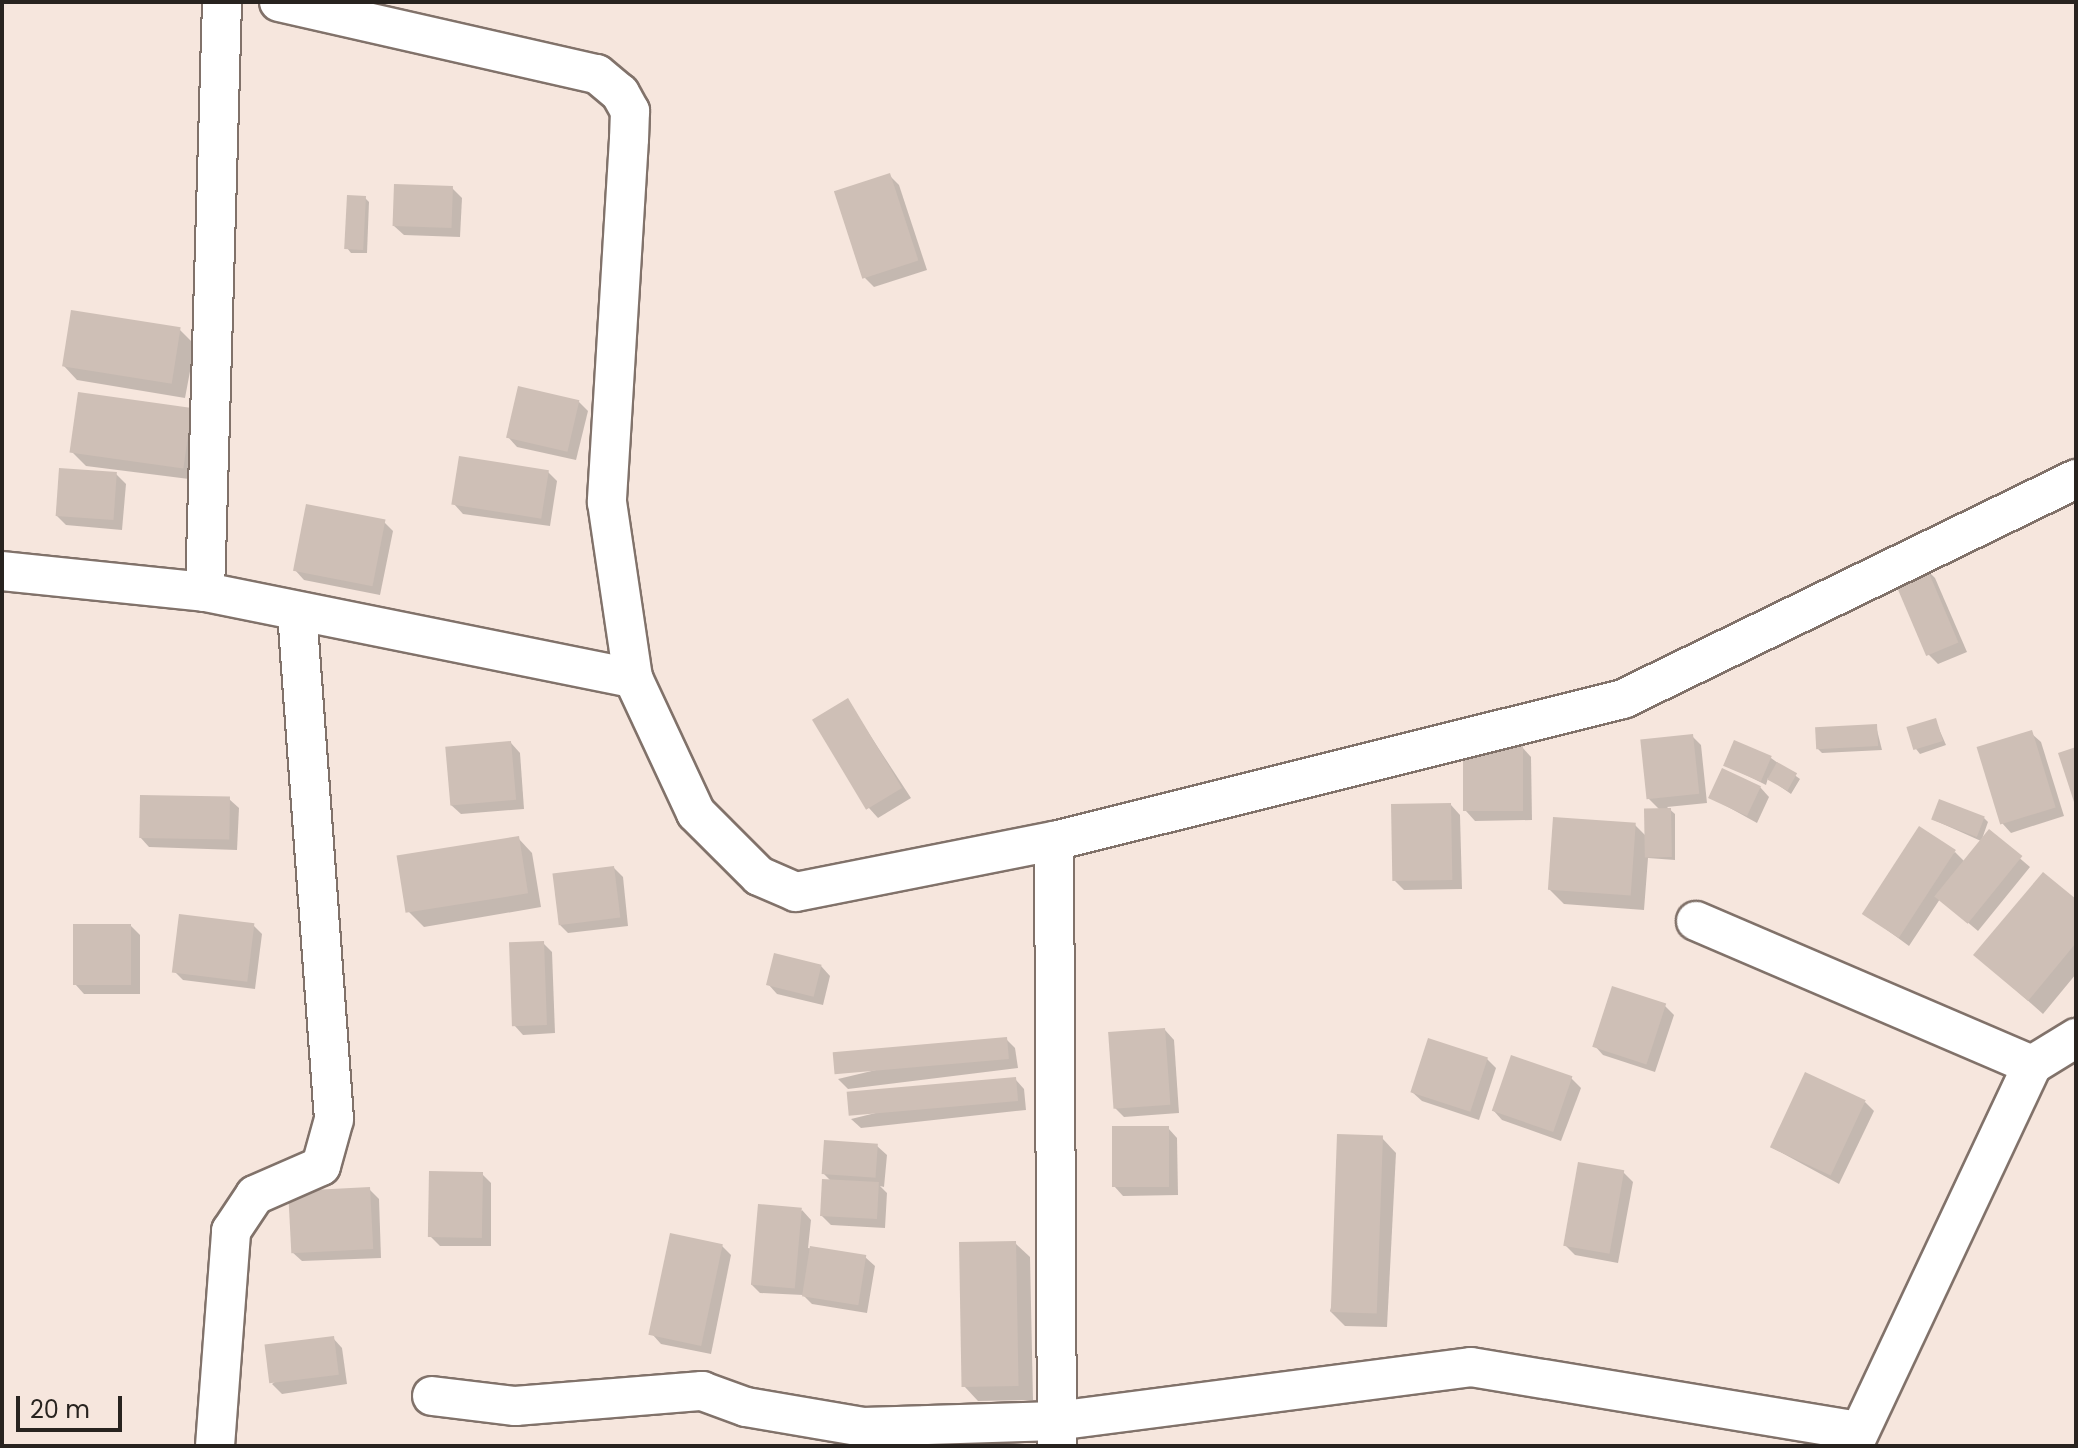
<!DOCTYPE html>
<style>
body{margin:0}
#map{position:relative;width:2078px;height:1448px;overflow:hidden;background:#f6e6dd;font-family:Poppins,sans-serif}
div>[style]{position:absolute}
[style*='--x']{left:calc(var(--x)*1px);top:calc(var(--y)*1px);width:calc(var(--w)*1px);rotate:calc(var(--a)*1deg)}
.shadow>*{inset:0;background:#0003}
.building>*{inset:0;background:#cebfb6;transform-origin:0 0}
.roads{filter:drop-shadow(2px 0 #81726a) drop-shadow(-2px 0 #81726a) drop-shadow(0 2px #81726a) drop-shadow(0 -2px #81726a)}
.minor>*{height:38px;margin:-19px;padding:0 19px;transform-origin:19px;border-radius:19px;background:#fff}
span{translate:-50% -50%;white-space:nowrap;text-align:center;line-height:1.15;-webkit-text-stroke:6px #f6e6dd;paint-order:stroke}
.frame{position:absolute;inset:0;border:4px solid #28231f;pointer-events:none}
.scale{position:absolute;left:16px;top:1396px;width:106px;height:36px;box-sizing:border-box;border:4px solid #28231f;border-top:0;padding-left:10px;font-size:24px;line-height:28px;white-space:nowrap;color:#28231f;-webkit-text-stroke:6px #f6e6dd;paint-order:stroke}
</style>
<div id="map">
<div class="shadow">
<div style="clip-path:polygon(890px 176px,899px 185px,927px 270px,874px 287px,865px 278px)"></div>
<div style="clip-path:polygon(452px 188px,462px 198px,460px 237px,404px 235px,394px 226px)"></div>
<div style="clip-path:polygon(365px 198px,369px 202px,367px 253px,351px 253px,347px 248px)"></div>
<div style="clip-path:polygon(180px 330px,195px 345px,185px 398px,77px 380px,63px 365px)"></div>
<div style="clip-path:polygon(578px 401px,588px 411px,576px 460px,517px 447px,508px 437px)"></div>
<div style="clip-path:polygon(191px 409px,197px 480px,86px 466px,71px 451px)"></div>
<div style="clip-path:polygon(548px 472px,557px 481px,550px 526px,463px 514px,454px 504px)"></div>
<div style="clip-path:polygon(116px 474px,126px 484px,122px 530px,66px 525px,57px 516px)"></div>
<div style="clip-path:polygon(384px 522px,393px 531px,380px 595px,304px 580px,295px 570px)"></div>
<div style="clip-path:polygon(1926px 569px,1935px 578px,1967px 652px,1938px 664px,1929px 655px)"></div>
<div style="clip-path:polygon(847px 700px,911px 798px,878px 818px,869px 808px)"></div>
<div style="clip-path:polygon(1935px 720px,1946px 745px,1920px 754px,1916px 749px)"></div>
<div style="clip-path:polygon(1876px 726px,1882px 750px,1822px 753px,1818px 749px)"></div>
<div style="clip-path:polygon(2031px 733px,2041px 742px,2064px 816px,2011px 833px,2002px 823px)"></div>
<div style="clip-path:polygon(1692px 736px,1701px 745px,1707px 803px,1667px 807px,1675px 814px,1675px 860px,1648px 858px,1644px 910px,1564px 904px,1549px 889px,1635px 825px,1646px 836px,1660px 810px,1648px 798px)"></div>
<div style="clip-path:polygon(511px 743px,520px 753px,524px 809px,461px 814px,451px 805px)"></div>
<div style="clip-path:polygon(1522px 747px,1531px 757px,1532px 820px,1475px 821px,1466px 811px)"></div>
<div style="clip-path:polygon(1771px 758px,1800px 779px,1791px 794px,1768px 778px,1766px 785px,1726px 765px)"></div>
<div style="clip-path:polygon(1760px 787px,1769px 797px,1757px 823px,1710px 797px)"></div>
<div style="clip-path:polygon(229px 799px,239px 808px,237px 850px,149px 847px,140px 837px)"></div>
<div style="clip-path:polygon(1451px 805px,1460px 815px,1462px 889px,1404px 890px,1395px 881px)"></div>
<div style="clip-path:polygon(1984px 818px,1988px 822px,1982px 839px,1989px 832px,2030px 867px,1978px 931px,1940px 899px,1909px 946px,1864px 913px,1955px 852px,1964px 861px,1981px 841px,1934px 820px)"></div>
<div style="clip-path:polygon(518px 838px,532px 853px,541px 907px,424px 927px,409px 912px)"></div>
<div style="clip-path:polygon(614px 868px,623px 877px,628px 926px,568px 933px,559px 924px)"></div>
<div style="clip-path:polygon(2076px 902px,2076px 974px,2043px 1014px,1976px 955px)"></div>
<div style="clip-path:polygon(253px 925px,262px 934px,255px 989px,183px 980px,174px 971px)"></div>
<div style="clip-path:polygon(131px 926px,140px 935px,140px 994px,84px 994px,75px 984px)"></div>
<div style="clip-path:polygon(543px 943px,552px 952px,555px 1033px,523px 1035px,514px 1025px)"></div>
<div style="clip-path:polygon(821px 966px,830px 976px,823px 1005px,777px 994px,768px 984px)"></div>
<div style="clip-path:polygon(1665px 1006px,1674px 1015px,1655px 1072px,1603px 1055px,1594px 1045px)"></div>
<div style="clip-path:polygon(1165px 1030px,1174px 1040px,1179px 1113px,1124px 1117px,1114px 1107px)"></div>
<div style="clip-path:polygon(1006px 1039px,1015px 1048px,1018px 1068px,848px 1089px,838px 1079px)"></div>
<div style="clip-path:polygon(1487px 1059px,1496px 1068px,1479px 1120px,1422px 1101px,1412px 1092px)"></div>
<div style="clip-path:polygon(1571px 1078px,1581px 1088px,1561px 1141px,1502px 1120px,1493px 1110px)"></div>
<div style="clip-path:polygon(1015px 1079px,1024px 1089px,1026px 1110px,861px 1128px,851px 1119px)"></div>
<div style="clip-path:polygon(1865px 1102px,1874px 1111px,1839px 1184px,1771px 1147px)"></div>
<div style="clip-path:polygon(1168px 1128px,1177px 1138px,1178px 1195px,1123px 1196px,1114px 1186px)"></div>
<div style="clip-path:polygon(1382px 1138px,1396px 1153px,1387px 1327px,1345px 1326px,1330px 1311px)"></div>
<div style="clip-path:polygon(877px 1146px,887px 1155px,884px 1187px,880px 1186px,887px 1193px,885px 1228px,831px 1225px,821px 1215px,831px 1181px,824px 1174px)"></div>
<div style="clip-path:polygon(1623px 1172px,1633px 1182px,1618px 1263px,1575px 1255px,1565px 1245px)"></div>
<div style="clip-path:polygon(482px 1174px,491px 1183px,491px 1246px,440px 1246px,430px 1236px)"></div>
<div style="clip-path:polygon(369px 1189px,379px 1199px,381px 1258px,302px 1261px,292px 1252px)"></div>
<div style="clip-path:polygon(802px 1210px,811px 1220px,808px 1248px,865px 1257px,875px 1266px,867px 1313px,812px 1304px,803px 1295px,760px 1293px,751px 1284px)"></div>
<div style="clip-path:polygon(1015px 1243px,1030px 1257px,1033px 1400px,978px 1401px,964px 1386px)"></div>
<div style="clip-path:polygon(722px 1246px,731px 1255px,711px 1354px,661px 1344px,652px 1334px)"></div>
<div style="clip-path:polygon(333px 1338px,342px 1348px,347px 1384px,282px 1394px,272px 1384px)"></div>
</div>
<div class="building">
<div style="left:890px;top:173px;width:92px;height:59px;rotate:72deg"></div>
<div style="left:394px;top:184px;width:59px;height:42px;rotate:2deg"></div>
<div style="left:347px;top:195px;width:19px;height:54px;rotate:3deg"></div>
<div style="left:71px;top:310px;width:111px;height:57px;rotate:9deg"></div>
<div style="left:518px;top:386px;width:63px;height:53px;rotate:13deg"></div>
<div style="left:78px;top:392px;width:115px;height:61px;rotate:8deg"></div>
<div style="left:459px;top:456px;width:91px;height:49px;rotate:9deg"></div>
<div style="left:59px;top:468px;width:58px;height:48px;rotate:4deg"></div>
<div style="left:306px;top:504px;width:81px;height:68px;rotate:11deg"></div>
<div style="left:1926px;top:566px;width:83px;height:35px;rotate:67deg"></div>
<div style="left:848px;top:698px;width:105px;height:42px;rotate:59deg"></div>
<div style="left:1936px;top:718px;width:24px;height:31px;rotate:73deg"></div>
<div style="left:1877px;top:724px;width:22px;height:62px;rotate:87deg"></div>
<div style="left:2032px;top:730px;width:81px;height:58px;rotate:73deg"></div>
<div style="left:1693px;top:734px;width:60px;height:53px;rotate:84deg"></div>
<div style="left:1734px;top:740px;width:41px;height:28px;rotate:23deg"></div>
<div style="left:511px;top:741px;width:59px;height:66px;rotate:85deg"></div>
<div style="left:1523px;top:745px;width:66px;height:60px;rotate:90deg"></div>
<div style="clip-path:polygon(2076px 747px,2076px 805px,2075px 805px,2058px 753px)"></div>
<div style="left:1777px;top:762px;width:23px;height:20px;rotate:29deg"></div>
<div style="left:1722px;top:768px;width:43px;height:33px;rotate:25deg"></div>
<div style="left:140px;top:795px;width:90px;height:43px;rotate:1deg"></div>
<div style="left:1939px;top:799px;width:49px;height:22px;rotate:21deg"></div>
<div style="left:1451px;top:803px;width:77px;height:60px;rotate:89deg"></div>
<div style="left:1671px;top:808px;width:49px;height:27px;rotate:89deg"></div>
<div style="left:1553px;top:817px;width:83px;height:73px;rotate:4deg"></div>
<div style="left:1919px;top:826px;width:44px;height:105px;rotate:33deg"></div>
<div style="left:1989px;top:829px;width:43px;height:87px;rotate:39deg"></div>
<div style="left:519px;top:836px;width:58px;height:124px;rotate:81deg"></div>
<div style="left:614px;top:866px;width:52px;height:62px;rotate:83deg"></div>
<div style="clip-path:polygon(2043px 872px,2076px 899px,2076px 943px,2028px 1001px,1973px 955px)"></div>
<div style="left:179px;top:914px;width:76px;height:59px;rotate:7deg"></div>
<div style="left:73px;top:924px;width:58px;height:61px"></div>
<div style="left:544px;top:941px;width:84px;height:35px;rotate:88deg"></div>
<div style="left:774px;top:953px;width:49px;height:33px;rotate:14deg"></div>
<div style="left:1612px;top:986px;width:57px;height:64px;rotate:18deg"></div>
<div style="left:1165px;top:1028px;width:77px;height:57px;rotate:86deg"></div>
<div style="left:1007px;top:1037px;width:22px;height:175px;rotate:85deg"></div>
<div style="left:1428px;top:1038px;width:63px;height:57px;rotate:18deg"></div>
<div style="left:1511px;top:1055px;width:65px;height:59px;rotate:19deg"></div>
<div style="left:1805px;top:1072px;width:67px;height:83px;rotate:25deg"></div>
<div style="left:1016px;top:1077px;width:24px;height:170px;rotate:85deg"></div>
<div style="left:1112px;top:1126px;width:57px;height:61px"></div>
<div style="left:1337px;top:1134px;width:46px;height:178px;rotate:2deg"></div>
<div style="left:824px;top:1140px;width:54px;height:34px;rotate:4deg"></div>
<div style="left:1578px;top:1162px;width:47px;height:85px;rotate:10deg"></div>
<div style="left:429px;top:1171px;width:54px;height:66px;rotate:1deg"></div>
<div style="left:822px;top:1179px;width:57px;height:37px;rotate:3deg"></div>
<div style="left:370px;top:1187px;width:62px;height:82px;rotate:87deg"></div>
<div style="left:758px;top:1204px;width:44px;height:81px;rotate:5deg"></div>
<div style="left:670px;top:1233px;width:54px;height:104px;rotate:12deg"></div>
<div style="left:1016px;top:1241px;width:145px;height:57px;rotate:89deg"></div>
<div style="left:810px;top:1246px;width:57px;height:51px;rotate:9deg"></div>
<div style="left:334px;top:1336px;width:39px;height:70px;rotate:83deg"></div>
</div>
<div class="roads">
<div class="minor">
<div style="--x:279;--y:2;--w:326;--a:12.8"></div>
<div style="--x:597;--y:74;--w:30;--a:40"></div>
<div style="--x:620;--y:93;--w:21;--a:61"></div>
<div style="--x:630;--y:111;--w:28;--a:92"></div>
<div style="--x:629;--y:139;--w:364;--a:93.5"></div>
<div style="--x:607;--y:502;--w:178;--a:81.6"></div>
<div style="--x:633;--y:678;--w:149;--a:65"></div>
<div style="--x:696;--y:813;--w:89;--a:45"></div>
<div style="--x:759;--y:876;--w:40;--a:23.4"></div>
<div style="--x:796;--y:892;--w:263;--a:-11.2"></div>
<div style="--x:1054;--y:841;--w:586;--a:-14.01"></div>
<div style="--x:1623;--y:699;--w:504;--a:-25.9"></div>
<div style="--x:2;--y:571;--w:204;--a:5.9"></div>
<div style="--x:205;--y:592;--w:437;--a:11.4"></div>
<div style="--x:205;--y:592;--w:590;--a:-88.35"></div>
<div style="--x:1054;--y:841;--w:605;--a:89.72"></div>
<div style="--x:1696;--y:921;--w:366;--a:23.2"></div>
<div style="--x:432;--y:1396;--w:84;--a:6.9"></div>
<div style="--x:515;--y:1406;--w:188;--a:-4.6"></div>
<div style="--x:702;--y:1391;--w:47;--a:20"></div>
<div style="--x:746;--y:1407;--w:119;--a:9.7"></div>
<div style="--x:863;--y:1427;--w:193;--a:-1.8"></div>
<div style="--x:1056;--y:1421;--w:418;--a:-7.4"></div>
<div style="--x:1471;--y:1367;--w:391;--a:9.4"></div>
<div style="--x:215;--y:1446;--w:216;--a:-85.7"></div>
<div style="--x:231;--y:1231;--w:43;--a:-56.3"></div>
<div style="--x:255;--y:1195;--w:72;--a:-23.7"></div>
<div style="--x:321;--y:1166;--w:49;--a:-74.5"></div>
<div style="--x:334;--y:1119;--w:509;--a:-94.17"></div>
<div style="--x:1853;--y:1446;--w:421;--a:-64.8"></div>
<div style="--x:2032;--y:1065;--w:52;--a:-31.5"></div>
</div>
</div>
<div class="frame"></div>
<div class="scale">20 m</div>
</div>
